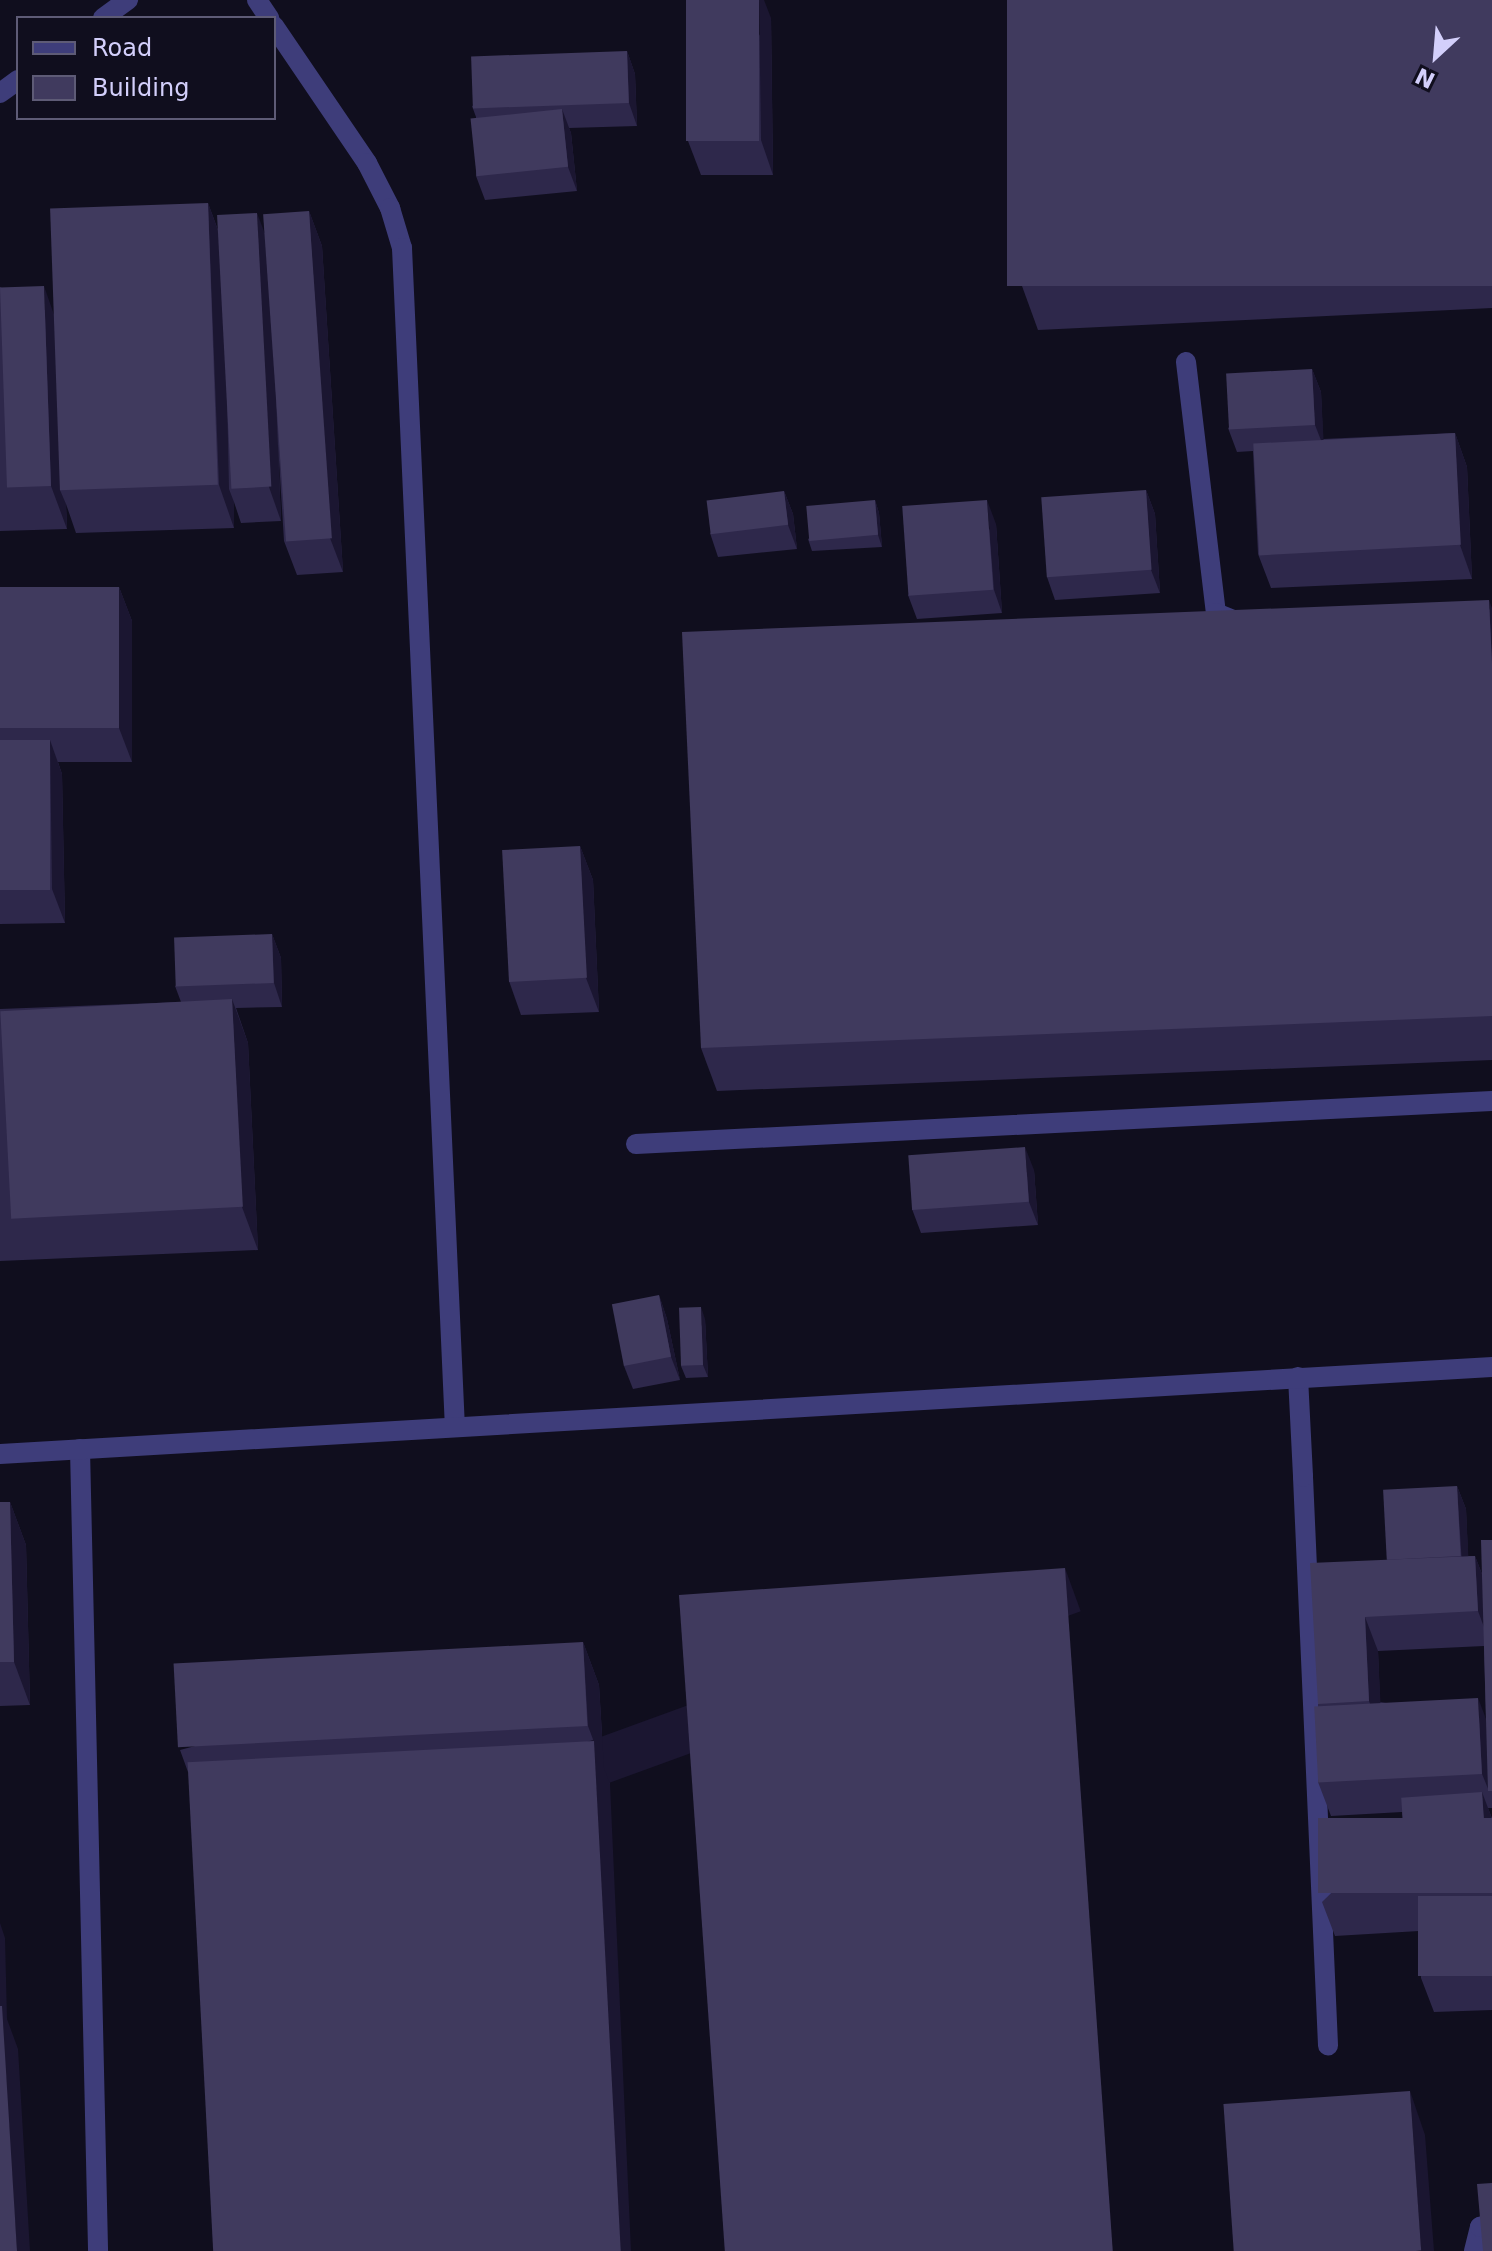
<!DOCTYPE html>
<style>
body{margin:0}
#map{position:relative;width:1492px;height:2251px;overflow:hidden;background:#100e1e;font-family:"DejaVu Sans",sans-serif}
div>[style]{position:absolute}
[style*='--x']{left:calc(var(--x)*1px);top:calc(var(--y)*1px);width:calc(var(--w)*1px);rotate:calc(var(--a)*1deg)}
.service>*{height:20px;margin:-10px;padding:0 10px;transform-origin:10px;border-radius:10px;background:#3e3d7a}
.minor>*{height:20px;margin:-10px;padding:0 10px;transform-origin:10px;border-radius:10px;background:#3e3d7a}
.tertiary>*{height:20px;margin:-10px;padding:0 10px;transform-origin:10px;border-radius:10px;background:#3e3d7a}
.wall>*{inset:0;background:#2e284b}
.shaded-wall>*{inset:0;background:#1b1631;transform-origin:0 0}
.building>*{inset:0;background:#403a5e;transform-origin:0 0}
span{translate:-50% -50%;white-space:nowrap;text-align:center;line-height:1.15;-webkit-text-stroke:6px #100e1e;paint-order:stroke}
.legend{position:absolute;left:16px;top:16px;width:260px;height:104px;box-sizing:border-box;background:#100e1e;border:2px solid #5e5b76;margin:0;padding:10px 14px;list-style:none;font-size:24px;color:#d3cffb}
.legend li{display:flex;align-items:center;gap:16px;height:40px}
.legend b{width:40px;border:2px solid #5e5b76}
.north{position:absolute;left:1396px;top:16px;width:80px;height:80px;-webkit-text-stroke:6px #100e1e;paint-order:stroke;rotate:206deg;font-size:22px;font-weight:700;line-height:32px;text-align:center;color:#d3cffb}
.north::after{content:'';display:block;margin:auto;width:28px;height:36px;background:#d3cffb;clip-path:polygon(50% 0,100% 100%,50% 72%,0 100%)}
</style>
<div id="map">
<div class="service">
<div style="--x:1186;--y:362;--w:253;--a:83.2"></div>
<div style="--x:1216;--y:613;--w:22;--a:22"></div>
<div style="--x:636;--y:1144;--w:857;--a:-2.88"></div>
<div style="--x:1303;--y:1477;--w:569;--a:87.48"></div>
<div style="--x:1474;--y:2251;--w:25;--a:-76"></div>
<div style="--x:1480;--y:2227;--w:13;--a:-18"></div>
</div>
<div class="minor">
<div style="--x:257;--y:0;--w:22;--a:56"></div>
<div style="--x:274;--y:26;--w:166;--a:55.8"></div>
<div style="--x:367;--y:163;--w:51;--a:62.9"></div>
<div style="--x:390;--y:208;--w:42;--a:73.3"></div>
<div style="--x:402;--y:248;--w:1180;--a:87.43"></div>
<div style="--x:1298;--y:1377;--w:100;--a:87.1"></div>
<div style="--x:80;--y:1449;--w:802;--a:88.71"></div>
<div style="--x:0;--y:1454;--w:1495;--a:-3.34"></div>
</div>
<div class="tertiary">
<div style="--x:103;--y:18;--w:31;--a:-36"></div>
<div style="--x:0;--y:93;--w:22;--a:-36"></div>
</div>
<div class="wall">
<div style="clip-path:polygon(1492px 0,1492px 308px,1038px 330px,1022px 286px)"></div>
<div style="clip-path:polygon(771px 18px,773px 175px,701px 175px,688px 141px)"></div>
<div style="clip-path:polygon(627px 51px,635px 74px,637px 126px,569px 128px,571px 133px,577px 191px,485px 200px,476px 176px,476px 117px,472px 106px)"></div>
<div style="clip-path:polygon(208px 203px,218px 230px,265px 233px,309px 211px,322px 246px,343px 572px,297px 575px,284px 541px,278px 444px,281px 521px,241px 523px,234px 502px,234px 528px,76px 533px,66px 504px,67px 529px,0 531px,0 287px,54px 315px)"></div>
<div style="clip-path:polygon(1312px 369px,1321px 392px,1323px 439px,1455px 433px,1467px 467px,1472px 579px,1271px 588px,1258px 554px,1253px 451px,1237px 452px,1228px 428px)"></div>
<div style="clip-path:polygon(1146px 490px,1155px 514px,1160px 593px,1055px 600px,1047px 577px)"></div>
<div style="clip-path:polygon(784px 491px,793px 514px,797px 549px,718px 557px,710px 533px)"></div>
<div style="clip-path:polygon(875px 500px,879px 513px,882px 547px,812px 551px,808px 539px)"></div>
<div style="clip-path:polygon(996px 524px,1002px 613px,917px 619px,908px 595px)"></div>
<div style="clip-path:polygon(0 587px,119px 587px,132px 621px,132px 762px,58px 762px,62px 774px,65px 923px,0 924px)"></div>
<div style="clip-path:polygon(1492px 608px,1492px 1060px,717px 1091px,701px 1048px)"></div>
<div style="clip-path:polygon(580px 846px,593px 880px,599px 1012px,521px 1015px,509px 981px)"></div>
<div style="clip-path:polygon(272px 934px,281px 958px,282px 1007px,236px 1008px,248px 1043px,258px 1250px,0 1261px,0 1009px,181px 1002px,175px 986px)"></div>
<div style="clip-path:polygon(1034px 1170px,1038px 1225px,921px 1233px,912px 1209px)"></div>
<div style="clip-path:polygon(659px 1295px,667px 1319px,680px 1380px,633px 1389px,624px 1366px)"></div>
<div style="clip-path:polygon(705px 1319px,708px 1377px,686px 1378px,681px 1366px)"></div>
<div style="clip-path:polygon(evenodd,1457px 1486px,1466px 1509px,1468px 1556px,1475px 1556px,1482px 1574px,1492px 1540px,1492px 1808px,1488px 1808px,1492px 1818px,1492px 2010px,1434px 2012px,1421px 1978px,1419px 1931px,1335px 1936px,1322px 1902px,1403px 1823px,1402px 1812px,1331px 1816px,1318px 1782px,1318px 1704px,1387px 1560px,1457px 1486px,1484px 1646px,1486px 1719px,1380px 1702px,1378px 1651px,1484px 1646px)"></div>
<div style="clip-path:polygon(0 1502px,10px 1502px,26px 1545px,30px 1705px,0 1706px)"></div>
<div style="clip-path:polygon(583px 1642px,599px 1685px,604px 1768px,610px 1784px,188px 1772px,180px 1750px)"></div>
</div>
<div class="shaded-wall">
<div style="clip-path:polygon(759px 0,764px 0,771px 18px,773px 175px,761px 140px)"></div>
<div style="clip-path:polygon(627px 51px,635px 74px,637px 126px,629px 103px)"></div>
<div style="clip-path:polygon(562px 109px,571px 133px,577px 191px,568px 167px)"></div>
<div style="clip-path:polygon(208px 203px,224px 247px,229px 489px,234px 502px,234px 528px,219px 485px)"></div>
<div style="clip-path:polygon(309px 211px,322px 246px,343px 572px,330px 538px)"></div>
<div style="clip-path:polygon(257px 213px,270px 247px,281px 521px,269px 487px)"></div>
<div style="clip-path:polygon(44px 286px,59px 329px,60px 490px,66px 504px,67px 529px,51px 486px)"></div>
<div style="clip-path:polygon(1312px 369px,1321px 392px,1324px 448px,1315px 425px)"></div>
<div style="clip-path:polygon(1455px 433px,1467px 467px,1472px 579px,1460px 545px)"></div>
<div style="clip-path:polygon(1146px 490px,1155px 514px,1160px 593px,1151px 570px)"></div>
<div style="clip-path:polygon(784px 491px,793px 514px,797px 549px,788px 525px)"></div>
<div style="clip-path:polygon(875px 500px,879px 513px,882px 547px,878px 535px)"></div>
<div style="clip-path:polygon(987px 500px,996px 524px,1002px 613px,994px 590px)"></div>
<div style="clip-path:polygon(119px 587px,132px 621px,132px 762px,119px 728px)"></div>
<div style="clip-path:polygon(1489px 600px,1492px 608px,1492px 664px)"></div>
<div style="clip-path:polygon(50px 740px,62px 774px,65px 923px,52px 889px)"></div>
<div style="clip-path:polygon(580px 846px,593px 880px,599px 1012px,586px 978px)"></div>
<div style="clip-path:polygon(272px 934px,281px 958px,282px 1007px,274px 983px)"></div>
<div style="clip-path:polygon(232px 999px,248px 1043px,258px 1250px,242px 1207px)"></div>
<div style="clip-path:polygon(1025px 1147px,1034px 1170px,1038px 1225px,1029px 1202px)"></div>
<div style="clip-path:polygon(659px 1295px,667px 1319px,680px 1380px,671px 1357px)"></div>
<div style="clip-path:polygon(701px 1307px,705px 1319px,708px 1377px,703px 1365px)"></div>
<div style="clip-path:polygon(1457px 1486px,1466px 1509px,1470px 1589px,1462px 1565px)"></div>
<div style="clip-path:polygon(10px 1502px,26px 1545px,30px 1705px,14px 1662px)"></div>
<div style="clip-path:polygon(1475px 1556px,1488px 1590px,1491px 1646px,1478px 1611px)"></div>
<div style="left:1065px;top:1568px;width:46px;height:685px;rotate:70deg"></div>
<div style="clip-path:polygon(1365px 1617px,1378px 1651px,1382px 1735px,1369px 1701px)"></div>
<div style="clip-path:polygon(583px 1642px,599px 1685px,604px 1768px,610px 1784px,631px 2251px,617px 2251px,594px 1742px,588px 1726px)"></div>
<div style="clip-path:polygon(1478px 1698px,1491px 1732px,1489px 1791px,1482px 1774px)"></div>
<div style="clip-path:polygon(1482px 1792px,1491px 1816px,1492px 1846px,1484px 1824px)"></div>
<div style="clip-path:polygon(0 1923px,5px 1938px,7px 2019px,18px 2049px,30px 2251px,17px 2251px,0 2016px)"></div>
<div style="clip-path:polygon(1410px 2091px,1425px 2135px,1434px 2251px,1421px 2251px)"></div>
</div>
<div class="building">
<div style="left:686px;top:0;width:73px;height:141px"></div>
<div style="left:1007px;top:0;width:485px;height:286px"></div>
<div style="left:627px;top:51px;width:52px;height:156px;rotate:88deg"></div>
<div style="left:562px;top:109px;width:58px;height:92px;rotate:84deg"></div>
<div style="left:208px;top:203px;width:282px;height:158px;rotate:88deg"></div>
<div style="left:309px;top:211px;width:328px;height:46px;rotate:86deg"></div>
<div style="left:257px;top:213px;width:274px;height:40px;rotate:87deg"></div>
<div style="left:44px;top:286px;width:200px;height:44px;rotate:88deg"></div>
<div style="left:1312px;top:369px;width:56px;height:86px;rotate:87deg"></div>
<div style="left:1455px;top:433px;width:112px;height:202px;rotate:87deg"></div>
<div style="left:1146px;top:490px;width:80px;height:105px;rotate:86deg"></div>
<div style="left:784px;top:491px;width:34px;height:78px;rotate:83deg"></div>
<div style="left:875px;top:500px;width:35px;height:69px;rotate:85deg"></div>
<div style="left:987px;top:500px;width:90px;height:85px;rotate:86deg"></div>
<div style="left:0;top:587px;width:119px;height:141px"></div>
<div style="clip-path:polygon(1489px 600px,1492px 664px,1492px 1016px,701px 1048px,682px 632px)"></div>
<div style="left:0;top:740px;width:50px;height:150px"></div>
<div style="left:580px;top:846px;width:132px;height:78px;rotate:87deg"></div>
<div style="left:272px;top:934px;width:49px;height:98px;rotate:88deg"></div>
<div style="left:232px;top:999px;width:208px;height:232px;rotate:87deg"></div>
<div style="left:1025px;top:1147px;width:55px;height:117px;rotate:86deg"></div>
<div style="left:659px;top:1295px;width:63px;height:48px;rotate:79deg"></div>
<div style="left:701px;top:1307px;width:58px;height:22px;rotate:88deg"></div>
<div style="left:1457px;top:1486px;width:70px;height:74px;rotate:87deg"></div>
<div style="clip-path:polygon(0 1502px,10px 1502px,14px 1662px,0 1662px)"></div>
<div style="clip-path:polygon(1481px 1540px,1492px 1540px,1492px 1791px,1488px 1791px)"></div>
<div style="clip-path:polygon(1475px 1556px,1478px 1611px,1365px 1617px,1369px 1701px,1318px 1704px,1310px 1563px)"></div>
<div style="left:1065px;top:1568px;width:685px;height:387px;rotate:86deg"></div>
<div style="left:583px;top:1642px;width:84px;height:410px;rotate:87deg"></div>
<div style="left:1478px;top:1698px;width:76px;height:164px;rotate:87deg"></div>
<div style="left:594px;top:1741px;width:511px;height:407px;rotate:87deg"></div>
<div style="left:1482px;top:1792px;width:27px;height:81px;rotate:86deg"></div>
<div style="left:1492px;top:1818px;width:75px;height:174px;rotate:90deg"></div>
<div style="left:1492px;top:1896px;width:80px;height:74px;rotate:90deg"></div>
<div style="clip-path:polygon(0 2006px,2px 2006px,17px 2251px,0 2251px)"></div>
<div style="left:1410px;top:2091px;width:160px;height:187px;rotate:86deg"></div>
<div style="clip-path:polygon(1492px 2183px,1492px 2251px,1483px 2251px,1477px 2184px)"></div>
</div>
<ul class="legend">
<li><b style="height:10px;background:#3e3d7a"></b>Road</li>
<li><b style="height:22px;background:#403a5e"></b>Building</li>
</ul>
<div class="north">N</div>
</div>
